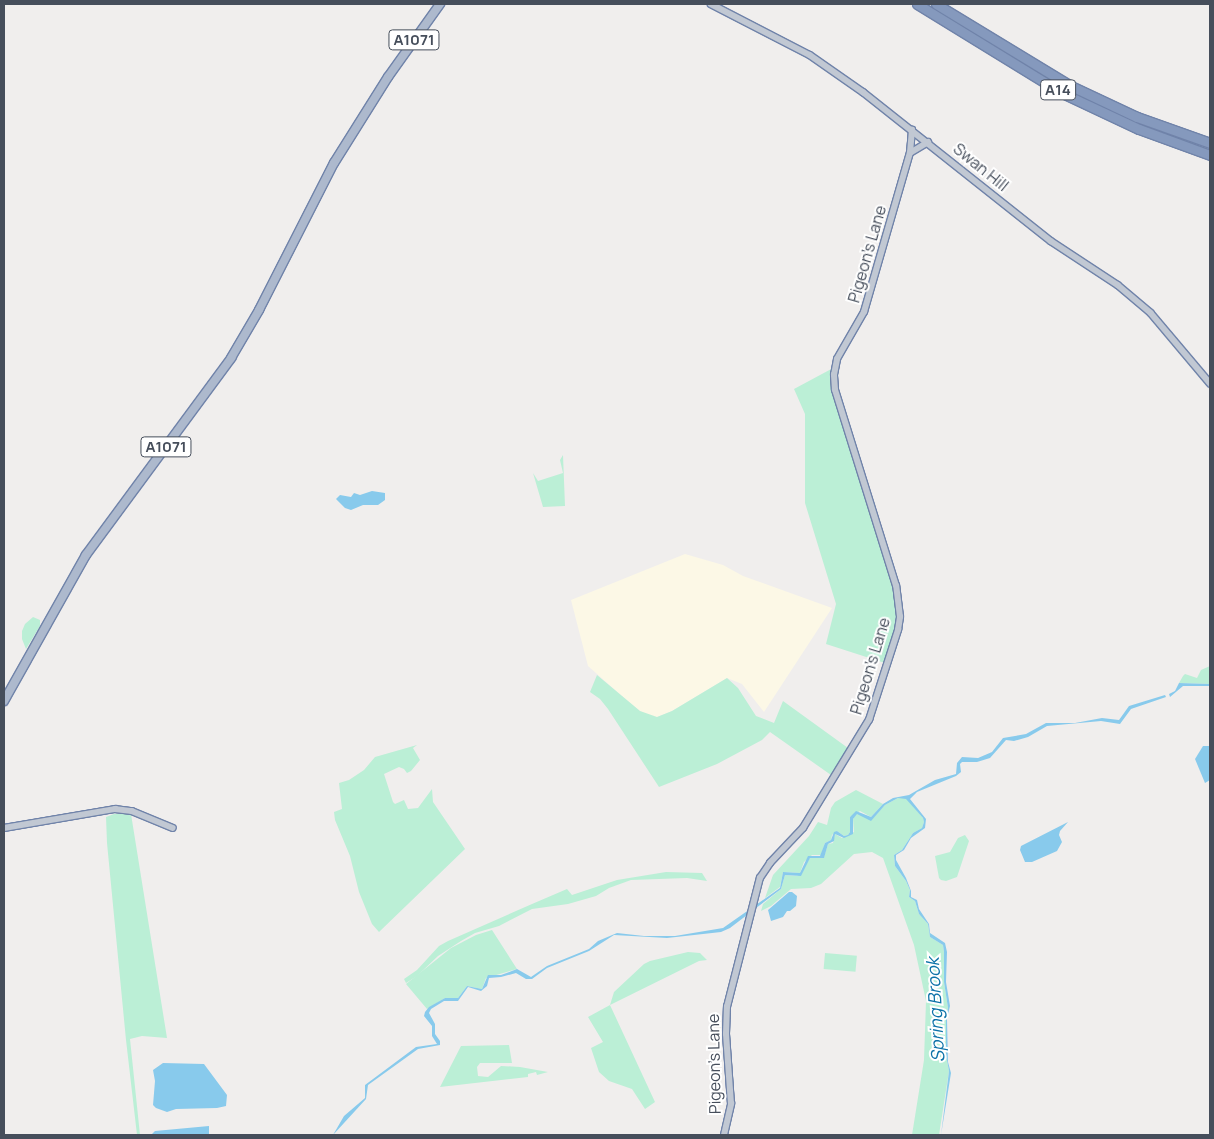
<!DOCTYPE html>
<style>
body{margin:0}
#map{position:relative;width:1214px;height:1139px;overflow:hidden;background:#f0eeed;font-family:Manrope,sans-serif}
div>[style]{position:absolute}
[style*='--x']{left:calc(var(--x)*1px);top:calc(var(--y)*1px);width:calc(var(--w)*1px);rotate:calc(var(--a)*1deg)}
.commercial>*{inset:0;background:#fcf8e6}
.green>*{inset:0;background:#bbefd6;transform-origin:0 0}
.water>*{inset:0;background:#88caec}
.roads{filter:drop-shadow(1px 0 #7083a9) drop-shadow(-1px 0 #7083a9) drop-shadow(0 1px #7083a9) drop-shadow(0 -1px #7083a9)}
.minor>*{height:5.5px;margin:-2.75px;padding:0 2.75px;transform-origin:2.75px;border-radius:2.75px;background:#c1c8d3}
.major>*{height:8px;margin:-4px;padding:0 4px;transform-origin:4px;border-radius:4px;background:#adb9cd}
.highway>*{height:9px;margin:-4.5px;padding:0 4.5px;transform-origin:4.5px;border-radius:4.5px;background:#8599bd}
span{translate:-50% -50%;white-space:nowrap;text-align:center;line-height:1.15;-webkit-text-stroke:4px #fff;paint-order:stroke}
.shield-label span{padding:1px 4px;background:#fff;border:1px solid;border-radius:4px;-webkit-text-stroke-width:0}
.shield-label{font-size:15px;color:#464e5b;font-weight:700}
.street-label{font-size:16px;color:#464e5b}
.water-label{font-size:18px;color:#0c72a8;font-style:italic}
.frame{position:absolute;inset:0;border:5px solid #464e5b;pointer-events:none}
</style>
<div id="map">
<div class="commercial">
<div style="clip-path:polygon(685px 554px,723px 565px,743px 576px,832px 608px,764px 712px,742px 684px,727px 678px,672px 711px,657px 717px,652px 717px,640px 711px,623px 697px,588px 666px,571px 600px)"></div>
</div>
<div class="green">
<div style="clip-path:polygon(835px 367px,834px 382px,893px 574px,900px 617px,888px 664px,826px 644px,836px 604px,805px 503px,805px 414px,794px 389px)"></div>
<div style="clip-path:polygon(563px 455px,565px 506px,543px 507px,533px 473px,538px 481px,563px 473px,560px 460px)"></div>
<div style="clip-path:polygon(33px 617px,40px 620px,40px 626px,26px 649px,22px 639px,22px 631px,25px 624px)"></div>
<div style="clip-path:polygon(1210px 666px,1210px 684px,1179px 683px,1183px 676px,1185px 674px,1197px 678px,1201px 670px)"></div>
<div style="clip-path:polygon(597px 675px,640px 711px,657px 717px,672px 711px,727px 678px,738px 688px,756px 716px,774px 723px,783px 701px,848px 748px,831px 775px,770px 732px,762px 740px,717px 764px,659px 787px,608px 709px,600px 699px,590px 692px)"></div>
<div style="clip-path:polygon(417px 745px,413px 748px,420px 760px,411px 771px,407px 773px,404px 769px,399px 767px,384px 774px,393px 802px,395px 804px,404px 800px,408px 809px,418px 808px,432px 789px,433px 802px,465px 849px,379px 932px,372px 924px,359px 892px,350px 856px,335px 820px,334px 812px,342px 809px,339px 783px,349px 780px,364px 770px,375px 757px)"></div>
<div style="clip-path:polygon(856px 790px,883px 804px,871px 817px,860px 811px,850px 817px,850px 832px,848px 835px,844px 836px,837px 831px,832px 835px,831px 840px,825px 843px,821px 855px,812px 855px,804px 862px,800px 873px,783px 872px,780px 887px,765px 898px,773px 875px,809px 836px,818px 822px,827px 825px,831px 808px,835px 802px)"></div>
<div style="clip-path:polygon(898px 798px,906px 798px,923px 818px,924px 822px,922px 828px,913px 833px,902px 850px,894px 855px,895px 866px,906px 881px,910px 890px,909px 897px,915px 901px,919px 914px,928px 924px,930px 937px,943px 945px,944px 952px,944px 982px,948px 1008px,946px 1017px,946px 1055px,949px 1071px,939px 1135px,912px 1135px,924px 1060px,926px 1001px,914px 945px,883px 858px,872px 852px,854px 854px,821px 884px,811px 888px,791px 889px,771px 906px,761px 911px,763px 904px,781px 889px,785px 875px,798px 876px,810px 858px,824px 857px,828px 844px,833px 843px,835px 834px,842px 838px,854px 832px,853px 819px,857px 813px,871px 820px,885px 805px)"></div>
<div style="clip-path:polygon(114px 814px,131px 814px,167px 1038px,142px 1036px,130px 1039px,140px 1135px,137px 1135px,126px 1040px,107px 843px,106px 817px)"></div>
<div style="clip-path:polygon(965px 835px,969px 841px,957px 877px,946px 881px,941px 880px,939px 878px,935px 856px,950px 852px,958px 838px)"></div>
<div style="clip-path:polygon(666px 872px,702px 873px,707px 881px,687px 878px,631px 880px,609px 888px,596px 896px,568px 904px,532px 909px,499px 926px,475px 933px,461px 941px,438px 956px,417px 976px,406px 983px,404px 979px,417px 970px,439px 946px,448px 941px,532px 904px,567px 889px,572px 895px,617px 880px)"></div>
<div style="clip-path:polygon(492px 930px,517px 969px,486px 978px,482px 989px,467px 986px,458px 998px,445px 998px,427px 1009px,406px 984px,451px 948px,476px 935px)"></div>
<div style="clip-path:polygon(688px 952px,700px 953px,707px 960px,699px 961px,610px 1005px,655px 1102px,645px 1109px,632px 1089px,609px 1081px,599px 1072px,591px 1048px,603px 1042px,588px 1017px,610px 1005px,614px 992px,644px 964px,650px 961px)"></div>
<div style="left:825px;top:953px;width:32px;height:16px;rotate:5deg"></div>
<div style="clip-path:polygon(509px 1045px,512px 1063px,480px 1063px,477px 1067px,478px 1076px,488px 1077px,501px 1066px,520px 1067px,548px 1072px,537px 1075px,536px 1072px,528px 1074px,528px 1077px,440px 1087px,461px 1046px)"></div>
</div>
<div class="water">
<div style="clip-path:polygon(372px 491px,385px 493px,385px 500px,378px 505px,363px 505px,351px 510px,345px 508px,336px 499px,340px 495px,351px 497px,354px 493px,360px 495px)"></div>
<div style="clip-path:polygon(1179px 683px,1210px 684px,1210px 686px,1183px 686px,1170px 697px,1169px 694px,1175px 691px)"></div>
<div style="clip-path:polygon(1165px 695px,1166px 697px,1131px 709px,1120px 724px,1101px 721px,1047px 726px,1028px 737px,1014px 741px,1006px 740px,990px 758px,977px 762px,962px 762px,960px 764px,961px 772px,956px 776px,917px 792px,910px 799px,926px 819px,925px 828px,911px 838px,904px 850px,896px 855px,896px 860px,906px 878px,911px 891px,911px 897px,917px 900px,919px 909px,929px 924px,930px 933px,945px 943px,947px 952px,946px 982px,950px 1006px,947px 1019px,948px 1062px,951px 1073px,941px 1135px,949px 1071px,946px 1055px,946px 1017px,948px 1008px,944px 982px,944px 952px,943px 945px,930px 937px,928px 924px,919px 914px,915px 901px,909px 897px,910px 890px,906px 881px,895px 866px,894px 855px,902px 850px,913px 833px,922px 828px,924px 822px,923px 818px,906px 799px,898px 798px,885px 805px,871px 821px,857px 814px,853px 819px,853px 834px,844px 838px,835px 834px,834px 841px,828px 844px,824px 858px,810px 858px,801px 876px,785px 875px,781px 889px,730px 928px,721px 932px,667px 938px,614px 935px,589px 951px,547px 968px,532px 979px,526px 979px,516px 973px,501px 977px,489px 978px,487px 986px,481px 991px,468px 987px,458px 1001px,444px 1001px,431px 1009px,429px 1013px,435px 1024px,435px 1034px,440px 1041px,440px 1045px,418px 1049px,368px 1085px,366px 1099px,333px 1135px,344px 1116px,365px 1098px,365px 1085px,416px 1047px,437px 1044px,432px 1036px,432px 1026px,424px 1016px,425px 1012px,429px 1007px,445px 998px,458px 998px,467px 986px,482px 989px,488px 975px,501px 975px,517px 969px,531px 977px,547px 966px,589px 949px,598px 941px,617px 933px,644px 936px,675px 936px,723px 928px,780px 888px,783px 872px,800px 873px,808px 856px,820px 856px,825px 843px,831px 840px,834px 832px,837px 831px,844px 836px,848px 835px,850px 832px,850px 817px,856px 811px,871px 817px,883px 804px,893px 798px,909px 795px,935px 780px,956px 774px,957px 763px,962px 757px,978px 758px,992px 752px,1003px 738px,1026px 734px,1046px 723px,1075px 723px,1102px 718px,1119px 720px,1129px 706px)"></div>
<div style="clip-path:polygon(1203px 746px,1210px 746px,1210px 780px,1205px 783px,1195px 759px)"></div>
<div style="clip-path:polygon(1068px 822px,1060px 831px,1059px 835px,1062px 842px,1057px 851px,1032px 862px,1025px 862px,1020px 850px,1021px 846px)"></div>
<div style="clip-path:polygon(789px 892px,792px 892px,797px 896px,796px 906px,790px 911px,787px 911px,783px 917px,771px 921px,768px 910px)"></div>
<div style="clip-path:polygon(163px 1063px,204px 1064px,227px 1095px,226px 1106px,217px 1108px,176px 1109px,167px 1112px,156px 1108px,153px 1105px,155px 1081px,153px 1070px)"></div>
<div style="clip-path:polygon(209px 1126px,209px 1135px,151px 1135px,155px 1131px)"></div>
</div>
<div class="roads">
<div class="minor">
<div style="--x:711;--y:4;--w:111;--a:27.3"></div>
<div style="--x:810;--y:55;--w:65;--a:34.9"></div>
<div style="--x:863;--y:92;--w:240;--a:38.4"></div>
<div style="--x:1051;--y:241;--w:80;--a:33.3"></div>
<div style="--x:1118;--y:285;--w:43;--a:40.3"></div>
<div style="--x:1151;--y:313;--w:92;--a:49.9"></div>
<div style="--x:910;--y:153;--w:21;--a:-31"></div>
<div style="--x:4;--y:828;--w:113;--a:-9.7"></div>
<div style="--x:115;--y:809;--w:17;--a:7"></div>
<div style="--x:132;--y:811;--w:44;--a:22.5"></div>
<div style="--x:724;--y:1135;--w:32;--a:-77"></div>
<div style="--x:731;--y:1104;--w:70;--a:-94.1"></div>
<div style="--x:726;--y:1034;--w:27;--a:-88"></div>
<div style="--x:727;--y:1007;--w:133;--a:-75.7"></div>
<div style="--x:760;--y:878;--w:18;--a:-56"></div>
<div style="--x:770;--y:863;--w:48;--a:-46.7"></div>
<div style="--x:803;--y:828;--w:127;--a:-58.6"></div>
<div style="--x:869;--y:720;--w:95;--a:-72.1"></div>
<div style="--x:898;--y:630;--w:13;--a:-81"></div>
<div style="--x:900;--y:617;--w:31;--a:-97"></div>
<div style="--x:896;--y:586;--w:205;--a:-107.3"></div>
<div style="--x:835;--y:390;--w:15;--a:-94"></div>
<div style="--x:834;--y:375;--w:16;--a:-79"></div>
<div style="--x:837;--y:359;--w:54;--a:-60.1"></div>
<div style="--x:864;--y:312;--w:166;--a:-73.9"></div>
<div style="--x:910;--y:153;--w:23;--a:-85"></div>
</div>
<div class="major">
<div style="--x:4;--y:701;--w:167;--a:-60.7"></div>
<div style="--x:86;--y:555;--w:245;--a:-53.6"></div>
<div style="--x:231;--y:358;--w:56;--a:-59.7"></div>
<div style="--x:259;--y:310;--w:165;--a:-63"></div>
<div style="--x:334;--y:163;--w:102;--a:-57.9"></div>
<div style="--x:388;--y:77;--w:90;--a:-54.5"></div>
</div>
<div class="highway">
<div style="--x:917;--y:4;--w:170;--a:31.5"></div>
<div style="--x:1062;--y:93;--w:85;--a:25.1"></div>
<div style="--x:1139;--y:129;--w:76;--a:20.1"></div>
<div style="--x:936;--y:4;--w:158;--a:31.3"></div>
<div style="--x:1071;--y:86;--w:73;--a:25.2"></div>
<div style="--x:1137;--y:117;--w:77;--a:19.6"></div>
</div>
</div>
<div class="shield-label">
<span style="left:414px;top:40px">A1071</span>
<span style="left:1058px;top:90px">A14</span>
<span style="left:166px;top:447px">A1071</span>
</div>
<div class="street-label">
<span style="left:981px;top:167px;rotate:39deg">Swan Hill</span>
<span style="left:867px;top:254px;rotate:-74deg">Pigeon's Lane</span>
<span style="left:870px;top:666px;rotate:-73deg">Pigeon's Lane</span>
<span style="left:714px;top:1064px;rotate:-91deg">Pigeon's Lane</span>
</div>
<div class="water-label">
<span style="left:935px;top:1010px;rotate:-93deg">Spring Brook</span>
</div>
<div class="frame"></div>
</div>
